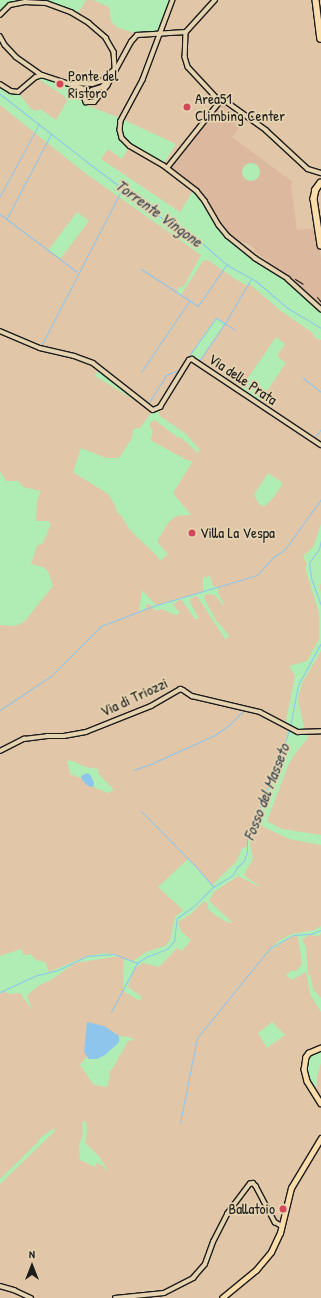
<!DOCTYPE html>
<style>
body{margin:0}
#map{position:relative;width:321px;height:1298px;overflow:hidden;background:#e2c6a8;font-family:"Patrick Hand",sans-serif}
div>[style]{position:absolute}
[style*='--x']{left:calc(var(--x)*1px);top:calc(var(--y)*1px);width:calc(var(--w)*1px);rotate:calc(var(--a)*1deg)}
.built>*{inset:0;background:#dcb99e}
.green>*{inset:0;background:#afedb4;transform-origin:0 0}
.round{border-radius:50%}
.water>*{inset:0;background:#8ec5ec}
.stream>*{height:1px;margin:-0.5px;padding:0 0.5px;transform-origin:0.5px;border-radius:0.5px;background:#8ec5ec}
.roads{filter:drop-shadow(1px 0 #1c1c1c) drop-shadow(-1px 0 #1c1c1c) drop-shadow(0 1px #1c1c1c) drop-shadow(0 -1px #1c1c1c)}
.minor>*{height:3.5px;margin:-1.75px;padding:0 1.75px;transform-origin:1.75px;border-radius:1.75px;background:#e6d4b1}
.major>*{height:4.5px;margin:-2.25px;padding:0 2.25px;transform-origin:2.25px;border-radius:2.25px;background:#faddab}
.highway>*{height:5.5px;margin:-2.75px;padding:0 2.75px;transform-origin:2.75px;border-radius:2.75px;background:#faddab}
.tram>*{height:1px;margin:-0.5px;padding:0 0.5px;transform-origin:0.5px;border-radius:0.5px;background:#1c1c1c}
.dots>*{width:11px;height:11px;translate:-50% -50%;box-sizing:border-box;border:2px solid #e6d4b1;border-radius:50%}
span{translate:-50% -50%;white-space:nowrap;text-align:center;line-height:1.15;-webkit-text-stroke:3.5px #e6d4b1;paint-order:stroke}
.poi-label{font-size:15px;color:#1c1c1c}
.left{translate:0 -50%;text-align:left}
.right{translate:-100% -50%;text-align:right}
.street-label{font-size:15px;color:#1c1c1c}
.water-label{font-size:16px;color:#384650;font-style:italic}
.north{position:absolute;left:12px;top:1246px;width:40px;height:40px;-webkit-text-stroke:3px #e6d4b1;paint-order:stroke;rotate:0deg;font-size:11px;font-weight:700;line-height:16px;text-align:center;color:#1c1c1c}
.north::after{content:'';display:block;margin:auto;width:14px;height:18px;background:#1c1c1c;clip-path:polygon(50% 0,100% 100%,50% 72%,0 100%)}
</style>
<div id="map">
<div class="built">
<div style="clip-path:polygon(219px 102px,245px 121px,232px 137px,293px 182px,291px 185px,297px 230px,316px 228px,321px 258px,321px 305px,297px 283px,267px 262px,269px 257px,266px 260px,254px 251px,255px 249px,247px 243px,243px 243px,225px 230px,208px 200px,200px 190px,171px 168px)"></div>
</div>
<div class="green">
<div style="clip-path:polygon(0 0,86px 0,77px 15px,46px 3px,15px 3px,0 15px)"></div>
<div style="clip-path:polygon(93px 0,173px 0,161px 34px,139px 34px,118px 28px,111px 21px,109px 7px)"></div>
<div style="clip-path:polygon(38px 75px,73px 85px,79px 91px,82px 100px,86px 105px,120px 118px,176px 144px,163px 165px,130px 146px,122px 159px,108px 149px,101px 159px,180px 212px,194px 189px,201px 195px,228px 236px,276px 271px,321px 309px,321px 340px,315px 338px,313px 333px,281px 311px,259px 292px,249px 284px,248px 286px,235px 279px,208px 260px,203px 261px,181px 295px,177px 293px,178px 288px,184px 286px,201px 255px,85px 173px,0 105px,0 84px,6px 89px,18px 92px,31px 109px,37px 111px,40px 109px,56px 120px,67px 101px,64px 96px,37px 78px)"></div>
<div class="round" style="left:242px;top:163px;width:18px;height:18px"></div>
<div style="left:77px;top:212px;width:15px;height:47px;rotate:37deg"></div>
<div style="clip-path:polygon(216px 318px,225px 323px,199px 361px,198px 362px,191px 359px,192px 352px)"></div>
<div style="clip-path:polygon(276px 337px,285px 344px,277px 356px,286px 363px,258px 404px,239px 391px)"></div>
<div style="clip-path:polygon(100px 368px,148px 408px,95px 376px)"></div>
<div style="clip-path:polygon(158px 409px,160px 416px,186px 434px,200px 450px,198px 453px,182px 438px,177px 437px,155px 420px,150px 423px,150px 427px,153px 431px,151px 439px,152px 441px,187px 460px,193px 461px,173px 493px,191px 515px,176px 516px,168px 523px,158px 540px,158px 543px,168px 554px,160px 561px,157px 556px,130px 530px,120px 514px,117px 513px,115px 505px,108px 494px,73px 472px,81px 448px,106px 458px,119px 458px,132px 438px,133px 429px,140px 428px,153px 410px)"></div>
<div style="clip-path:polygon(0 471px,6px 481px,19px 481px,23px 487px,41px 491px,37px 500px,36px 521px,48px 521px,51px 524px,43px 543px,37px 546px,31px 564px,43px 567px,48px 571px,53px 586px,24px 622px,15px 626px,0 625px)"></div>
<div style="clip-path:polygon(268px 473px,283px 483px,274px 497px,264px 507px,259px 504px,254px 495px)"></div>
<div style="clip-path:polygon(321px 524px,321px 584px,319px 585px,321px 592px,321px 651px,302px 683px,298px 699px,305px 732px,307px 733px,308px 738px,294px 755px,288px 766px,267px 821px,282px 829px,321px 835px,321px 845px,289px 839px,266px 828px,256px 822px,252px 831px,250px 844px,253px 859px,244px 875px,262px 888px,238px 876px,214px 892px,209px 901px,232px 922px,229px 923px,215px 915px,208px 909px,208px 904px,204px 901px,191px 914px,178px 922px,181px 931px,191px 940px,182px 951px,177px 948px,159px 967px,143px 963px,134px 969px,128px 987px,142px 997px,140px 1000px,138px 1000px,125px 992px,123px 989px,124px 958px,133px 961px,146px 952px,165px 946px,170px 940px,175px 917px,183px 910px,158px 887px,188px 859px,212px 885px,236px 862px,242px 849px,247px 846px,247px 833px,265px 797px,270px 778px,286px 740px,289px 729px,285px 725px,295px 676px,289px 666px,307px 661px,319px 639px,319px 613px,305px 568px,307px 564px,303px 556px,313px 547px)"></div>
<div style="clip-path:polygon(210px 576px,213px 586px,218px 587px,218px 593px,224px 604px,223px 605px,215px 595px,206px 594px,204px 598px,216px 620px,228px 634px,229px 637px,225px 639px,197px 596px,191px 598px,190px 602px,199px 619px,195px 619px,181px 599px,173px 604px,180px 613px,176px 615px,161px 609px,156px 611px,150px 604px,146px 605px,146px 609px,139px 611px,142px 590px,156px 605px,203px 592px,203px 578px)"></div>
<div style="clip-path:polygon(67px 760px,75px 762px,85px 767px,98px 769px,98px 773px,114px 790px,108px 793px,93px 787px,94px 786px,81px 776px,81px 778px,70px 774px)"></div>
<div style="clip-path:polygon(321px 926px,321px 933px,319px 936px,309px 935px,302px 940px,306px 947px,308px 974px,311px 977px,313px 989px,321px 998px,321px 1012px,310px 994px,306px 972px,292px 980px,286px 975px,291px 971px,296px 971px,302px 964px,298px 937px,295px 935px,264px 954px,280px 940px,292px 934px,314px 930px)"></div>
<div style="clip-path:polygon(21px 949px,24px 955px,31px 954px,36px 960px,45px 962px,49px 972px,87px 956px,106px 953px,120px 956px,75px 963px,51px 980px,38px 986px,27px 996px,32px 1010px,20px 993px,8px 994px,5px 991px,0 994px,0 956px)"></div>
<div style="clip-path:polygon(272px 1022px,285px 1035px,267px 1048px,258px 1033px)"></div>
<div style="clip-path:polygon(119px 1036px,129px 1037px,135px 1040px,128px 1041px,113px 1068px,109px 1072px,110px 1076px,107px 1087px,94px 1085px,80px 1065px,86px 1057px,89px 1059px,120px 1039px)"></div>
<div style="clip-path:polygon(321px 1048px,321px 1063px,317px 1076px,317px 1085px,313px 1091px,304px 1069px,309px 1053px)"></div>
<div style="clip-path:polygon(82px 1122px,86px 1122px,87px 1131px,85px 1143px,98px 1155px,109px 1172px,100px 1164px,97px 1163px,95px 1167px,80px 1160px,79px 1146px,83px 1134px)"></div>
<div style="clip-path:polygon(54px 1128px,55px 1131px,0 1184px,0 1179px,38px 1142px,40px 1138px)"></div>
</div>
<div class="water">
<div style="clip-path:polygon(85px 774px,88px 773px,91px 776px,94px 783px,93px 787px,88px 786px,82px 780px,81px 776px)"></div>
<div style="clip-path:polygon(87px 1022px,104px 1026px,119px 1036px,119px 1042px,115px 1046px,105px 1055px,97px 1059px,89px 1059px,84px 1052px)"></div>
</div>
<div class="stream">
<div style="--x:0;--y:94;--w:110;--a:38"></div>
<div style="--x:87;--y:162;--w:114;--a:36.8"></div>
<div style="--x:178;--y:230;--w:29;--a:29"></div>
<div style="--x:203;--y:244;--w:32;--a:41"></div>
<div style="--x:227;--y:265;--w:33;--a:29"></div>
<div style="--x:256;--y:281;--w:40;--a:41"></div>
<div style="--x:286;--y:307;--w:41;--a:31"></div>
<div style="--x:0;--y:196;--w:82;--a:-61.6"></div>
<div style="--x:0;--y:214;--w:96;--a:37"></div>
<div style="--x:7;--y:218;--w:95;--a:-62.4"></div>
<div style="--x:141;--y:269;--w:68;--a:33"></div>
<div style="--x:198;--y:306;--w:50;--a:-55.7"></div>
<div style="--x:42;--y:344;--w:177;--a:-62.7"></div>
<div style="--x:199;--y:361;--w:46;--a:-55.6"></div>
<div style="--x:225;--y:323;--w:51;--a:-59.4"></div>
<div style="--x:141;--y:372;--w:86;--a:-55.9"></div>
<div style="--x:303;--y:378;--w:23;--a:38"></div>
<div style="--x:148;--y:404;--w:34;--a:-58"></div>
<div style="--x:166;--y:375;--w:14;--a:-21"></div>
<div style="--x:179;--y:370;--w:64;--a:-54.6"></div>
<div style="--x:216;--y:318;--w:22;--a:32"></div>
<div style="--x:314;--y:438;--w:11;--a:-52"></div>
<div style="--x:321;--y:540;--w:9;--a:103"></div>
<div style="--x:319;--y:549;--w:17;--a:126"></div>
<div style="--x:309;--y:563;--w:15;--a:82"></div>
<div style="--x:311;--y:578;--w:30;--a:70"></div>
<div style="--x:247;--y:708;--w:12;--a:5"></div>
<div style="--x:259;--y:709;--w:34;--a:28"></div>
<div style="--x:0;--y:710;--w:61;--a:-33.7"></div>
<div style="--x:51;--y:676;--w:71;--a:-45"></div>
<div style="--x:101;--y:626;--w:56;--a:-21"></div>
<div style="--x:153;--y:606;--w:109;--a:-16.6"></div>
<div style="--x:257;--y:575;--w:24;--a:-48"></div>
<div style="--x:273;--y:557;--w:12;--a:-31"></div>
<div style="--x:283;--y:551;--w:8;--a:-50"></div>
<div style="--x:288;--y:545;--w:57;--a:-54.3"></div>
<div style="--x:290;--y:727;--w:43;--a:-79.2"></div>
<div style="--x:298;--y:685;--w:48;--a:-61.3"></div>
<div style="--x:133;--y:770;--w:21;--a:-19"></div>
<div style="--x:153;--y:763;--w:68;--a:-24.3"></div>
<div style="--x:215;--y:735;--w:19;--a:-36"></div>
<div style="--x:230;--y:724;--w:20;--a:-45"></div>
<div style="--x:141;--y:811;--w:81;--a:45.5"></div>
<div style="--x:198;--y:869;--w:23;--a:49"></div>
<div style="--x:0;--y:992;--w:38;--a:-25"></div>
<div style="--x:34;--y:976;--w:25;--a:-14"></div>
<div style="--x:58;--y:970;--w:32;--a:-26"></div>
<div style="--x:87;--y:956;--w:27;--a:-4"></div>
<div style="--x:114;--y:954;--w:25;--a:21"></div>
<div style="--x:111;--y:1012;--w:55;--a:-62"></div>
<div style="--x:137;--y:963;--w:11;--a:-34"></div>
<div style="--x:146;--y:957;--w:22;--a:-21"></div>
<div style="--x:167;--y:949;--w:11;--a:-49"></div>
<div style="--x:174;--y:941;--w:23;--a:-83"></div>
<div style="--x:177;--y:918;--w:19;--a:-35"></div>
<div style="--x:193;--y:907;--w:28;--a:-45"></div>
<div style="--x:213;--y:887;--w:23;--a:-31"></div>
<div style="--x:233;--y:875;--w:9;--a:-63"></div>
<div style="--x:237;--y:867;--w:9;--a:-41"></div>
<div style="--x:244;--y:861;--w:10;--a:-73"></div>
<div style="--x:247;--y:851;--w:18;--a:-90"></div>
<div style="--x:247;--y:833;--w:40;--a:-63.4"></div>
<div style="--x:265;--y:797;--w:20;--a:-75"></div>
<div style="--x:270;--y:778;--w:41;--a:-67.2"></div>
<div style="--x:286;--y:740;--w:10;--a:-73"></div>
<div style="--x:180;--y:1123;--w:87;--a:-78.7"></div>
<div style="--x:197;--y:1038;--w:116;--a:-51"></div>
<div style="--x:270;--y:948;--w:26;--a:-29"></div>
<div style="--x:293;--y:935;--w:17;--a:-3"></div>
<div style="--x:310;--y:934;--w:12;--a:-20"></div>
</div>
<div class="roads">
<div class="minor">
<div style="--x:173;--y:0;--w:85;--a:110.6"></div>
<div style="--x:143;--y:80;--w:47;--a:118.2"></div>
<div style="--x:121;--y:121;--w:9;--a:96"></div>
<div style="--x:120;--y:130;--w:8;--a:76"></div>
<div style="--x:122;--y:138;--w:11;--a:45"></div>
<div style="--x:130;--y:146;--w:38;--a:30"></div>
<div style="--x:163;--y:165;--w:43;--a:37.4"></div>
<div style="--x:197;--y:191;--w:13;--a:51"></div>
<div style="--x:205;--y:201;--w:28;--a:60"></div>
<div style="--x:219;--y:225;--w:14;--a:51"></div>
<div style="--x:228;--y:236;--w:35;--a:39"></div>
<div style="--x:255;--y:258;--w:39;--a:32"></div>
<div style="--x:288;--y:279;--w:45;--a:42.3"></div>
<div style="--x:0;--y:15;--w:14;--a:-45"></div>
<div style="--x:10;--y:5;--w:15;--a:-11"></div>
<div style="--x:25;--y:2;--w:21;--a:3"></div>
<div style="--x:46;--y:3;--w:27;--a:20"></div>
<div style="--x:71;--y:12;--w:21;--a:31"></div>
<div style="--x:89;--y:23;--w:23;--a:41"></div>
<div style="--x:106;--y:38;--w:16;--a:60"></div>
<div style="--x:114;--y:52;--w:16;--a:86"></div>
<div style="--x:186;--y:32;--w:25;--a:92"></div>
<div style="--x:185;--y:57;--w:10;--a:73"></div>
<div style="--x:188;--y:67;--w:40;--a:47"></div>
<div style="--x:0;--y:36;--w:10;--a:61"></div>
<div style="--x:5;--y:45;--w:16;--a:47"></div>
<div style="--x:16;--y:57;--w:32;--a:35"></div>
<div style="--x:73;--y:83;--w:19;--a:3"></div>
<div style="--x:92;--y:84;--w:10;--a:-17"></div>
<div style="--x:102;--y:81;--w:16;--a:-43"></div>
<div style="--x:0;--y:84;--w:13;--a:32"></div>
<div style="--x:11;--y:91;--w:7;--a:8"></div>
<div style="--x:18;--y:92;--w:23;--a:-40"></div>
<div style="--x:36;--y:77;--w:6;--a:-18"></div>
<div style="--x:42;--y:75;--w:48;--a:18.1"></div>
<div style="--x:73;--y:85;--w:11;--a:34"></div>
<div style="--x:82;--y:91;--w:12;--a:70"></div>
<div style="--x:86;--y:102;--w:8;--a:0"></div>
<div style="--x:94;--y:102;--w:21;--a:-51"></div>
<div style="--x:107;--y:86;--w:50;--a:-61.4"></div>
<div style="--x:131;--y:42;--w:9;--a:-49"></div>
<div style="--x:137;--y:35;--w:49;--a:-3.5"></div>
<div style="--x:186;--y:32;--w:43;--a:-47.8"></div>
<div style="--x:92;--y:90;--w:10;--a:-17"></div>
<div style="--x:102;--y:87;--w:9;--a:-49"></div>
<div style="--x:167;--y:168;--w:87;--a:-51.5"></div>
<div style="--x:221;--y:100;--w:3;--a:0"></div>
<div style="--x:224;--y:100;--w:52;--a:35.5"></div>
<div style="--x:266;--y:130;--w:57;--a:42.9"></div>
<div style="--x:308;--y:169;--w:14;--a:17"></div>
<div style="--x:0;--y:331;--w:43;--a:23"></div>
<div style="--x:40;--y:348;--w:35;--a:13"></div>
<div style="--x:74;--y:356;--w:20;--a:20"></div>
<div style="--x:93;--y:363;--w:76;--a:38.1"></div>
<div style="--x:153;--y:410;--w:8;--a:-23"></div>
<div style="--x:160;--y:407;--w:55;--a:-58.3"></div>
<div style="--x:189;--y:360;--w:3;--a:-18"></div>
<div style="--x:192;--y:359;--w:155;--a:33.7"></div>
<div style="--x:0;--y:751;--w:27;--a:-27"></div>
<div style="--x:24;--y:739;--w:23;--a:-7"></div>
<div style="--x:47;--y:736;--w:17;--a:0"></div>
<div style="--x:64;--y:736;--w:22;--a:-10"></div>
<div style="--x:86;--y:732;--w:70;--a:-21.8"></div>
<div style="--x:151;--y:706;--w:34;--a:-30"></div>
<div style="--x:180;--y:689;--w:3;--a:18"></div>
<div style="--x:183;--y:690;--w:11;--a:34"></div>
<div style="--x:192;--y:696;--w:70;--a:13.2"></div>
<div style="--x:260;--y:712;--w:43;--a:27.8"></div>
<div style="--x:298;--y:732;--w:23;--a:-2"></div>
<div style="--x:0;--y:1286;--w:15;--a:16"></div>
<div style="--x:14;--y:1290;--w:19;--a:25"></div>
<div style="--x:115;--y:1298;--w:49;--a:-5.8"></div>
<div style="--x:164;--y:1293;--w:33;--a:-27"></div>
<div style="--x:193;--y:1278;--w:18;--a:-49"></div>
<div style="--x:205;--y:1264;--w:23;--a:-70"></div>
<div style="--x:213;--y:1242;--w:31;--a:-63"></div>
<div style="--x:227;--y:1214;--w:38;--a:-53"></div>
<div style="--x:250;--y:1184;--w:3;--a:-18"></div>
<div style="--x:253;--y:1183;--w:4;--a:45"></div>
<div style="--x:256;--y:1186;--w:41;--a:62.2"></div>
<div style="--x:275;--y:1222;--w:8;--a:30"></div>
</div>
<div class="major">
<div style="--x:321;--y:1048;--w:13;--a:157"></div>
<div style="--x:309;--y:1053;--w:5;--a:127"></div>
<div style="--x:306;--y:1057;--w:12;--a:99"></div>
<div style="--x:304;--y:1069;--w:12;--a:76"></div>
<div style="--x:307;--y:1081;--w:26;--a:58"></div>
<div style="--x:222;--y:1298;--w:44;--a:-39.5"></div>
<div style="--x:256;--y:1270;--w:23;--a:-50"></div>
<div style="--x:271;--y:1252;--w:21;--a:-65"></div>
<div style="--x:280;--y:1233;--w:46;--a:-76.3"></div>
<div style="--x:291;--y:1188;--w:58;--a:-59"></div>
</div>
<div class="highway">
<div style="--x:316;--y:0;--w:39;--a:83"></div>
<div style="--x:321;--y:183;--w:9;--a:126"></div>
<div style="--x:316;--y:190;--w:9;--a:103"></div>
<div style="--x:314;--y:199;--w:47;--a:81.3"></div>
</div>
</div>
<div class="tram">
<div style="--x:295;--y:279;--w:9;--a:32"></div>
<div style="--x:317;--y:297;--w:6;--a:51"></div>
</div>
<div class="dots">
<div style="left:60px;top:84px;background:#d1495b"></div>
<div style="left:187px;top:107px;background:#d1495b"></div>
<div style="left:192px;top:533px;background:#d1495b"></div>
<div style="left:283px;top:1209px;background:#d1495b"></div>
</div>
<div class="poi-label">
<span class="left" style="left:68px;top:84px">Ponte del<br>Ristoro</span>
<span class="left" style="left:195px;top:107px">Area51<br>Climbing Center</span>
<span class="left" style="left:200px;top:533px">Villa La Vespa</span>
<span class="right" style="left:275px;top:1209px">Ballatoio</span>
</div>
<div class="street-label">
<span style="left:243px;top:379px;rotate:34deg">Via delle Prata</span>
<span style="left:134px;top:697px;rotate:-25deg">Via di Triozzi</span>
</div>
<div class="water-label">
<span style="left:159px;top:213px;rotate:36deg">Torrente Vingone</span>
<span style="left:266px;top:792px;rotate:-69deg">Fosso del Masseto</span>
</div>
<div class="north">N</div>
</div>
